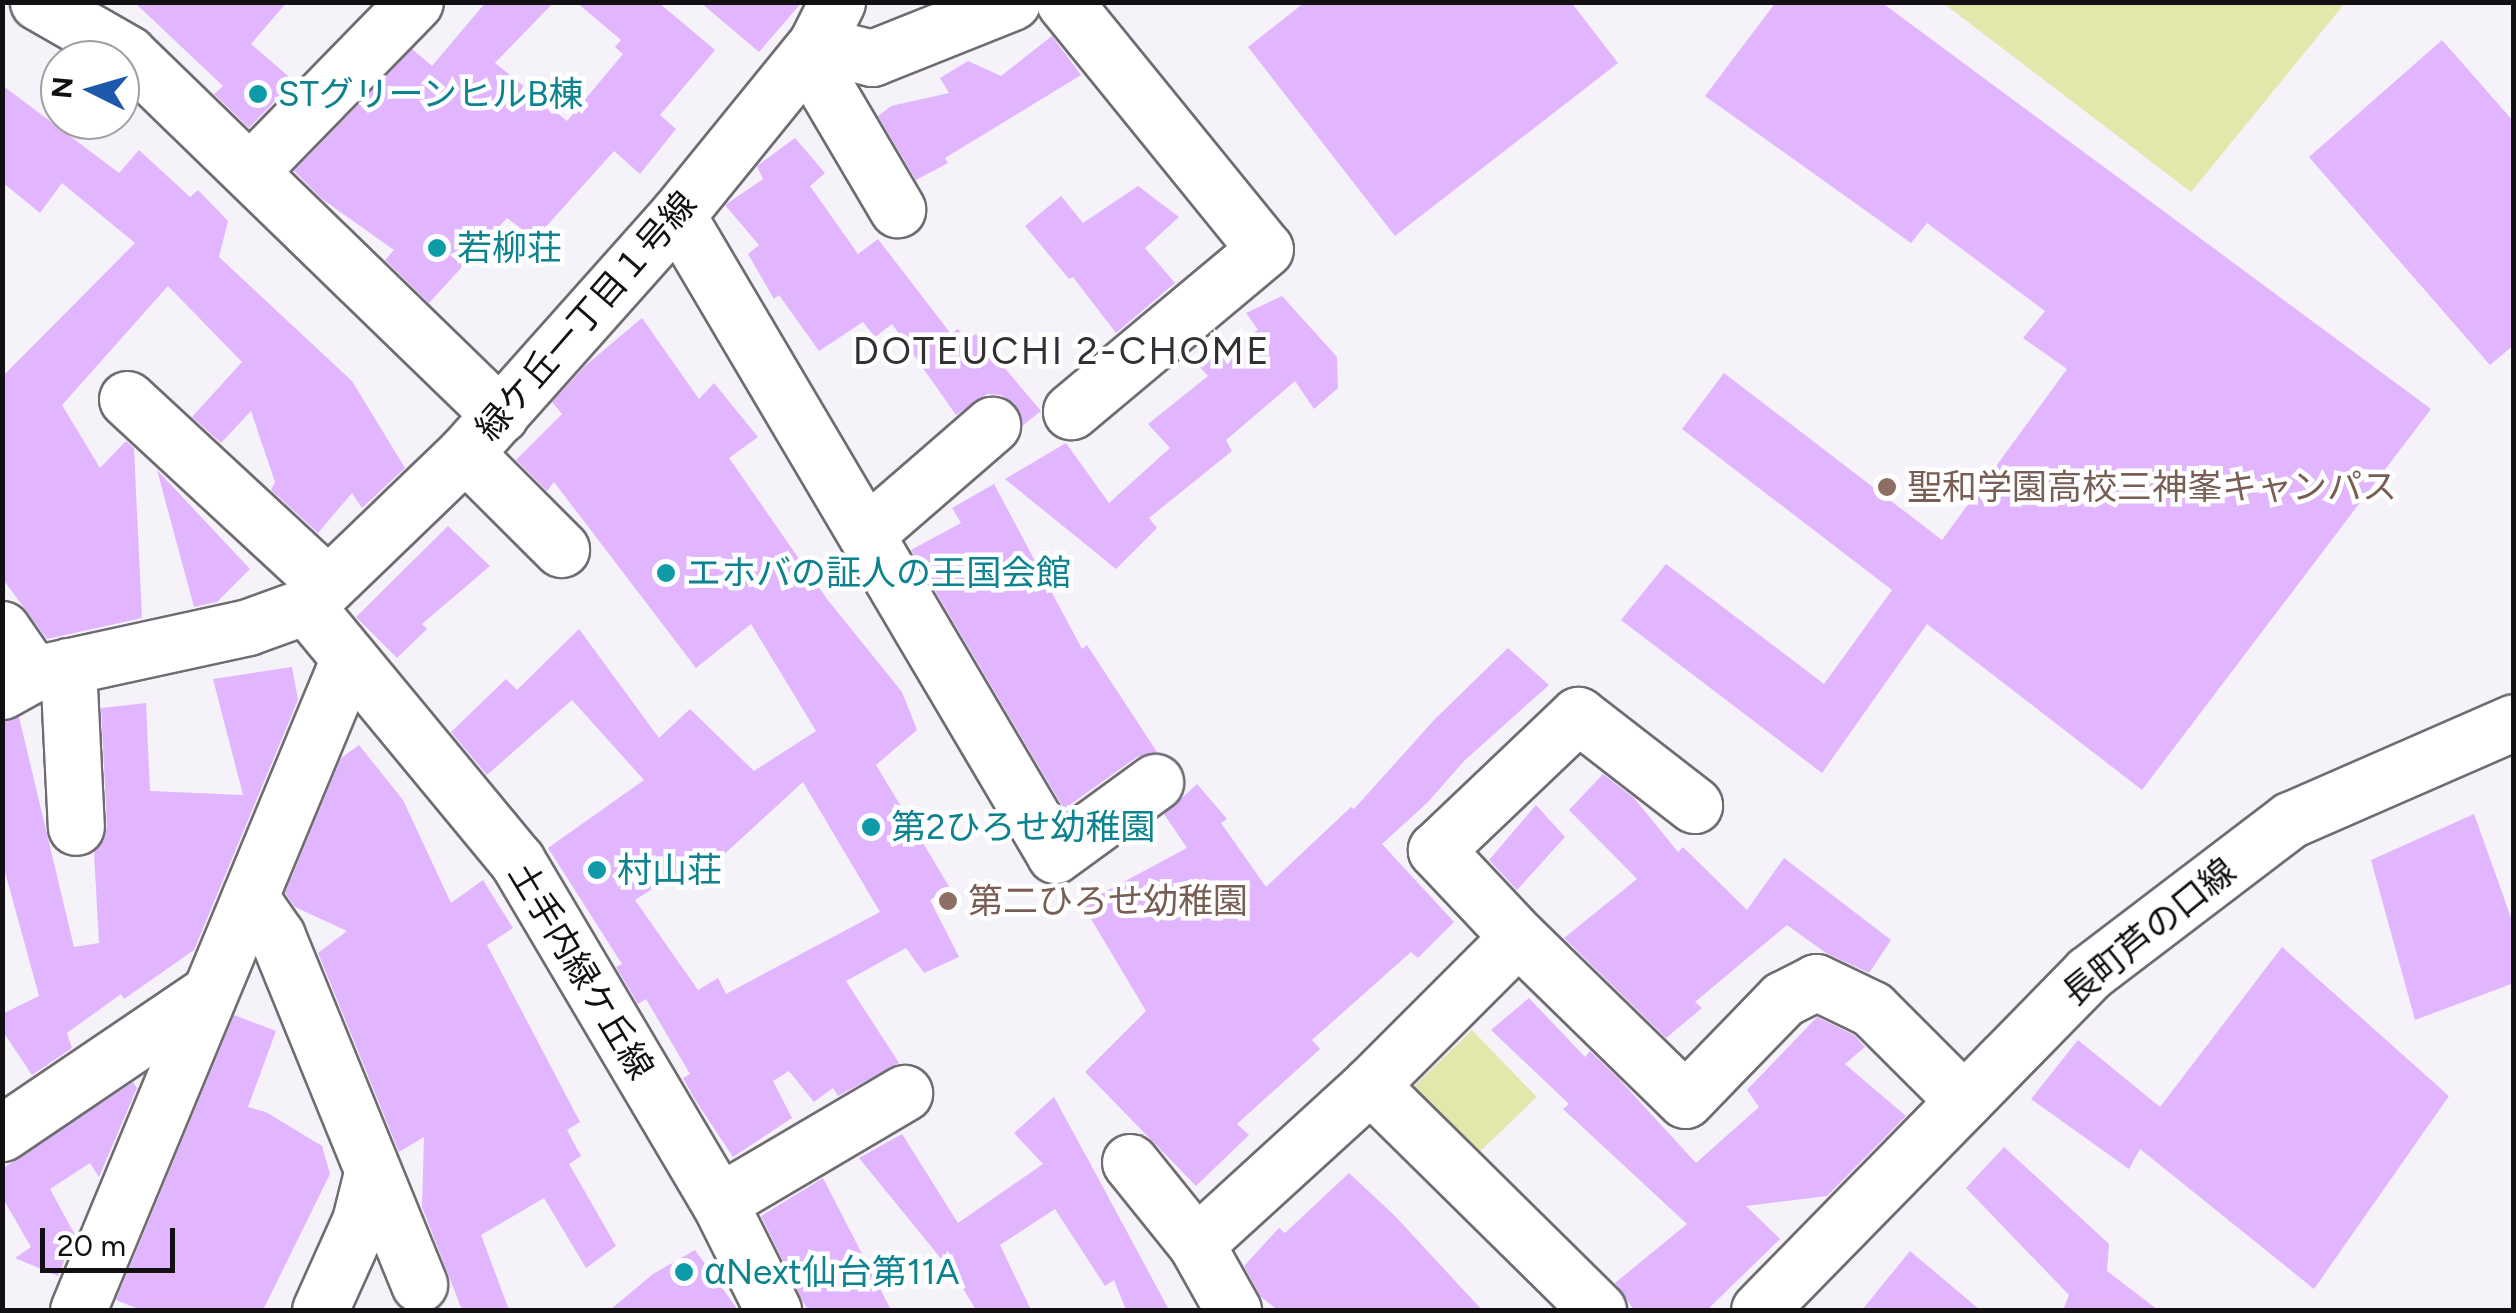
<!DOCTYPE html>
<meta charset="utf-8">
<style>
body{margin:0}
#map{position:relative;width:2516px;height:1313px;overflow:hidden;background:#f6f2f9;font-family:Figtree,"Noto Sans JP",sans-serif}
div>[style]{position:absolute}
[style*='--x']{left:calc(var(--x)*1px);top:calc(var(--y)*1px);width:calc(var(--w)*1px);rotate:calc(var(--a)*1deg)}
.green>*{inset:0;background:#e2e7ab;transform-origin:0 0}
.building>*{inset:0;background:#e1b6ff}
.roads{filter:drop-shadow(2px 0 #6f6c72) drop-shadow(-2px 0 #6f6c72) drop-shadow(0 2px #6f6c72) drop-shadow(0 -2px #6f6c72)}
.minor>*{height:55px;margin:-27.5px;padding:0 27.5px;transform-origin:27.5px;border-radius:27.5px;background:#fff}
.dots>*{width:28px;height:28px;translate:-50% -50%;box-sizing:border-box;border:5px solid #fff;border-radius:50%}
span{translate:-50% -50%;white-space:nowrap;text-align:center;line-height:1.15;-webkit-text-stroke:9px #fff;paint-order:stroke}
.culture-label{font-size:35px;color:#0d838f}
.left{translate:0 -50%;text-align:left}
.street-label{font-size:35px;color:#121013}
.education-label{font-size:35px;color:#785e54}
.neighbourhood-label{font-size:38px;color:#333035;letter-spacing:2.5px}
.frame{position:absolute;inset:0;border:5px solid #121013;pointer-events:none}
.north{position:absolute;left:40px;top:40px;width:100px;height:100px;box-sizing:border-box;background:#fff;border:2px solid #a09fa1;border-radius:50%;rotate:275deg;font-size:28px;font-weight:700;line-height:40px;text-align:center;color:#121013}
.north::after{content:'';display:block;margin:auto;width:35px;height:45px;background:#1c59aa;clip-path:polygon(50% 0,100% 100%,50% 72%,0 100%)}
.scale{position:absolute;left:40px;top:1228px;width:135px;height:45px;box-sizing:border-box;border:5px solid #121013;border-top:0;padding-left:12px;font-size:30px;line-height:35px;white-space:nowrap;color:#121013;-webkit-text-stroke:8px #fff;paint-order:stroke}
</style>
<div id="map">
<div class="green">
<div style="clip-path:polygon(1943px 3px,2345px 3px,2191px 192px)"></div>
<div style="left:1472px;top:1030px;width:93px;height:101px;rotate:46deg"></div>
</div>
<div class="building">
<div style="clip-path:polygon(134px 2px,287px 2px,251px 44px,294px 81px,249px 128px,214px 94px,223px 86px)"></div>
<div style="clip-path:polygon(486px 2px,554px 2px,495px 63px,567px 121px,623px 54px,615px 47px,621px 40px,576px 2px,658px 2px,715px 50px,660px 115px,676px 129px,640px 174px,614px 151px,535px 239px,507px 218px,429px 303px,385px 260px,394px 250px,322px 199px,294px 171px,412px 49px,432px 66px)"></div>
<div style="clip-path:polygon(700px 2px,802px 2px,759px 52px)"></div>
<div style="clip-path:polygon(1305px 2px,1571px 2px,1618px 63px,1395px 236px,1248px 47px)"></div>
<div style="clip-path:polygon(1776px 2px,1881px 2px,2431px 409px,2142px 790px,1927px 624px,1822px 773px,1621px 620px,1666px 564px,1824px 684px,1892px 590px,1682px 429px,1724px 373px,1942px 540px,2067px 369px,2023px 338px,2045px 311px,1927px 223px,1911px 243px,1705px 96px)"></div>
<div style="clip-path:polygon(1052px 36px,1081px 75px,945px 158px,948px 163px,916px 180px,878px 116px,891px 106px,949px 93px,940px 78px,968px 61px,1001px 76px)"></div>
<div style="clip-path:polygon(2442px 40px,2514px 122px,2514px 345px,2490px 365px,2309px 157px)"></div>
<div style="clip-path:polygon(2px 85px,119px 173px,139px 150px,190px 197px,198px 190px,228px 221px,219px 257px,352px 381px,405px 468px,362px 508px,352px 493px,318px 533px,271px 490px,275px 482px,251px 411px,221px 443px,192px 417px,242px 362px,168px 286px,62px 405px,100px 468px,126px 441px,134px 448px,142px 618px,47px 639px,2px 578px,2px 377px,135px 243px,62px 183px,40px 213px,2px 182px)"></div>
<div style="clip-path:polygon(795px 138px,825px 173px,810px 186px,858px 254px,878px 239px,951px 334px,958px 329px,967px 340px,976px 334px,1041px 411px,1022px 426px,1015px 404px,1001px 395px,987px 394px,956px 415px,892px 324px,875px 337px,863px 322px,819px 351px,779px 295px,774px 299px,748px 254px,759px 245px,725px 205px,763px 179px,757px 166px)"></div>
<div style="clip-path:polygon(1138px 186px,1179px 217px,1145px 248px,1175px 283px,1116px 333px,1073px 277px,1069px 279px,1025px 226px,1061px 196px,1083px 223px)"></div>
<div style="clip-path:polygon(1282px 296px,1337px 357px,1338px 388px,1314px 409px,1295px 381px,1226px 440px,1232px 451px,1149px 518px,1157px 528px,1116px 569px,1005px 479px,1066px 443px,1109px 503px,1170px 448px,1148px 424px,1208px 376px,1198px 365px,1258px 330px,1246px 313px)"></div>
<div style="clip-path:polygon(evenodd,642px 318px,699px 399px,714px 383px,758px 437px,729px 458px,827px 599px,902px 692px,917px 730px,876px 765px,950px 888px,930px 900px,959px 957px,924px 973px,906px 948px,846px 981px,899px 1063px,838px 1096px,833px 1088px,814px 1102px,789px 1071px,773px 1081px,792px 1118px,733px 1157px,694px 1098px,683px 1078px,690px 1074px,646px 999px,638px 1004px,616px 967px,622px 964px,548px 848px,644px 780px,572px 700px,487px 775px,451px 732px,506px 679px,517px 690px,579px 629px,659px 738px,690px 709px,754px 771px,816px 731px,751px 624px,696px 668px,554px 482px,547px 491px,516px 460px,562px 414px,552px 402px,585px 366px,642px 318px,803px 782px,880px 912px,726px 994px,718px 978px,698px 990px,635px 900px,698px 860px,708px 869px,803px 782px)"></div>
<div style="clip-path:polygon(157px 470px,250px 569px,217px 602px,194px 607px)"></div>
<div style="clip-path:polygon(994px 484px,1082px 649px,1087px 645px,1157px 752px,1137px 757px,1064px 809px,911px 550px,961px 523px,952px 508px)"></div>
<div style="clip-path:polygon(448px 526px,490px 566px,422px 624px,427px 629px,397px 658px,356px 617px)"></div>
<div style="clip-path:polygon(1508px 648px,1549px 685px,1464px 761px,1428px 802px,1382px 844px,1454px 922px,1418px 958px,1411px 952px,1312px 1040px,1320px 1049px,1237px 1124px,1249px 1135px,1196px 1186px,1085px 1072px,1146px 1011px,1082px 904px,1187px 848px,1164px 814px,1197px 784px,1227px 819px,1221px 823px,1266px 887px,1351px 807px,1354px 809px,1435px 719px)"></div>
<div style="clip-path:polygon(292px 667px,298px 700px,194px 950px,124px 999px,121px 994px,67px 1033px,72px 1048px,32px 1075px,2px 1030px,2px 1014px,39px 996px,2px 861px,2px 722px,19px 717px,74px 947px,99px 943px,94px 852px,104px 840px,107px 825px,101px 708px,146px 703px,150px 791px,243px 795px,213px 679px)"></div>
<div style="clip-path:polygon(359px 745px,403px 800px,451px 903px,483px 880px,513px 928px,487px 945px,580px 1122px,567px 1130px,581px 1156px,569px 1164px,616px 1246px,586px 1268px,544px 1198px,481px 1235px,509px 1310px,462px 1310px,422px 1207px,424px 1137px,399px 1152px,318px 953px,347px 931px,295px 907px,285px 893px,341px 758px)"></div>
<div style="clip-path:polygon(1603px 774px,1634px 798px,1678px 852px,1683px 847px,1747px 910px,1784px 858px,1891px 940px,1869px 973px,1826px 953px,1787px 925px,1695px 1002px,1702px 1008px,1666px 1038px,1564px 938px,1637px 879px,1569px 810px)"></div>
<div style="clip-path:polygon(1536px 805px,1565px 837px,1517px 890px,1489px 860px)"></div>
<div style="clip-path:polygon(2474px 814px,2514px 926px,2514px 983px,2415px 1020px,2371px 860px)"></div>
<div style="clip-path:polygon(2282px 947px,2449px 1096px,2314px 1289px,2140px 1149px,2129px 1169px,2031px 1099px,2078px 1040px,2160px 1107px)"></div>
<div style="clip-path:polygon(1529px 998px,1585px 1057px,1590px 1051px,1619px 1079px,1696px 1163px,1759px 1107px,1747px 1090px,1817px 1017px,1854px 1035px,1865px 1047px,1845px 1064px,1906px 1116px,1827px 1196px,1746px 1206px,1780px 1239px,1707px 1310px,1634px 1310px,1615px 1283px,1687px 1224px,1563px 1109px,1569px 1104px,1491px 1030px)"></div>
<div style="clip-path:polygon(234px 1015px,276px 1031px,248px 1107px,266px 1112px,322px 1146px,330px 1174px,263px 1310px,141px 1310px,116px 1300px)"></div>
<div style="clip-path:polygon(133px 1082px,137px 1088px,99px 1177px,90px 1163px,50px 1189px,75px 1235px,58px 1276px,15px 1258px,31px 1247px,2px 1197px,2px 1169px)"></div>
<div style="clip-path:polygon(1054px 1097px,1104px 1189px,1169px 1310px,1126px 1310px,1114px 1280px,1105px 1286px,1055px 1209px,1000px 1245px,1031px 1310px,976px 1310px,956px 1277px,859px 1158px,902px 1134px,958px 1223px,1043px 1164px,1014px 1133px)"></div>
<div style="clip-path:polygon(2004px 1147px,2109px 1244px,2107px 1271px,2158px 1310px,2063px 1310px,2069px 1295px,1966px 1188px)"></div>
<div style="clip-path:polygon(1349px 1173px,1395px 1216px,1482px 1310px,1278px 1310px,1261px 1297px,1244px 1266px,1279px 1228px,1285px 1233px)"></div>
<div style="clip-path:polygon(823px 1178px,891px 1310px,808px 1310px,802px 1300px,761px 1216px)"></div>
<div style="clip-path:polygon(695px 1250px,738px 1310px,610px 1310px,653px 1274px)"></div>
<div style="clip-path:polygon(1910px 1251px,1980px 1310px,1862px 1310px)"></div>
</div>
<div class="roads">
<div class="minor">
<div style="--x:38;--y:2;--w:103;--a:29.8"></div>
<div style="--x:127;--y:53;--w:520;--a:44.14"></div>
<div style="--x:1064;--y:2;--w:318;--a:50.9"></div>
<div style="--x:1265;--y:249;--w:253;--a:140.1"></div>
<div style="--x:816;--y:44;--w:58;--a:14"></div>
<div style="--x:872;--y:58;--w:151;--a:-21.8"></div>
<div style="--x:807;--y:56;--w:178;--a:59.5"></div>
<div style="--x:250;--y:171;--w:236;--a:-45.7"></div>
<div style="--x:677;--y:215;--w:743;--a:59.43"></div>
<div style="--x:1055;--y:855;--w:124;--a:-36.1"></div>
<div style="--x:127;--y:399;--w:271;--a:42.8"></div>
<div style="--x:465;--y:453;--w:136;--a:45"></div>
<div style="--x:866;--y:534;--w:167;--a:-40.9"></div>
<div style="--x:306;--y:606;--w:221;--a:-43.9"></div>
<div style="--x:465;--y:453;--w:319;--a:-48.3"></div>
<div style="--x:677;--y:215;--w:220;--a:-50.9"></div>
<div style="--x:816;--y:44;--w:47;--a:-63.4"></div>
<div style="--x:2;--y:629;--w:55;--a:55.4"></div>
<div style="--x:68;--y:666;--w:161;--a:87.2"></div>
<div style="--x:2;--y:691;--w:35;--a:-29"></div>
<div style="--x:33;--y:674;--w:220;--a:-12.3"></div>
<div style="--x:248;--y:627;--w:62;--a:-19.9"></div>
<div style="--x:306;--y:606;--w:331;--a:50.4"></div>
<div style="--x:517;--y:861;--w:396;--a:59.4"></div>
<div style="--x:719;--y:1202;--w:121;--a:63.4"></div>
<div style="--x:250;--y:897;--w:47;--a:55.3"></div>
<div style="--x:277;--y:936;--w:376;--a:67.8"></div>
<div style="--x:1518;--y:937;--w:233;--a:44.3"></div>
<div style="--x:1685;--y:1100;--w:141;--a:-45.9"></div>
<div style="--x:1783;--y:999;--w:37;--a:-27"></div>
<div style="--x:1816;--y:982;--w:62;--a:25.7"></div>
<div style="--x:1872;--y:1009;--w:130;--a:45"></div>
<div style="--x:1370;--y:1085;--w:320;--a:44.6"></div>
<div style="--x:2;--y:1133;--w:251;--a:-34.1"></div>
<div style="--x:1130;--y:1162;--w:105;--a:51.2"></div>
<div style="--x:1196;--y:1244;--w:76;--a:60.7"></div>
<div style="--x:719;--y:1202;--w:215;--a:-30.5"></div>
<div style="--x:1196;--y:1244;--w:236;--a:-42.4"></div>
<div style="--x:1370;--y:1085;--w:209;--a:-45"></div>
<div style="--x:1518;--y:937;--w:120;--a:-133.3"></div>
<div style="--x:1436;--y:850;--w:196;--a:-43.6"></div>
<div style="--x:1578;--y:715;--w:147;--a:37.8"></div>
<div style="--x:78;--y:1310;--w:706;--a:-67.43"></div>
<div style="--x:320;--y:1310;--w:98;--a:-65.8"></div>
<div style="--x:360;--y:1221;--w:49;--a:-76"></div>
<div style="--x:1759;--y:1310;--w:472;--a:-45.6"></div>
<div style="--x:2089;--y:973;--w:253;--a:-37.3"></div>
<div style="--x:2290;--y:820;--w:244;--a:-23.6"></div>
</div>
</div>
<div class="dots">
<div style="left:258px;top:94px;background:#0f9aa8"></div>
<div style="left:437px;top:248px;background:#0f9aa8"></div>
<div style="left:1887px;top:487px;background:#8d6e63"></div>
<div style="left:666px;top:573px;background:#0f9aa8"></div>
<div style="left:871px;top:827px;background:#0f9aa8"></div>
<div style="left:597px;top:870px;background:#0f9aa8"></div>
<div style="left:948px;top:901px;background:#8d6e63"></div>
<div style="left:684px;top:1272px;background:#0f9aa8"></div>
</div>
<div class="culture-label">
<span class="left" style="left:278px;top:94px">STグリーンヒルB棟</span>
<span class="left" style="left:457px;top:248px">若柳荘</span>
<span class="left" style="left:686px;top:573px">エホバの証人の王国会館</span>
<span class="left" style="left:891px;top:827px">第2ひろせ幼稚園</span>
<span class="left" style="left:617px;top:870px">村山荘</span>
<span class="left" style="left:704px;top:1272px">αNext仙台第11A</span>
</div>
<div class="street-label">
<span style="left:586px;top:316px;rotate:-49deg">緑ケ丘一丁目１号線</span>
<span style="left:2149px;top:932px;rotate:-39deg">長町芦の口線</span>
<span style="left:581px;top:971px;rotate:59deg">土手内緑ケ丘線</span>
</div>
<div class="education-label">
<span class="left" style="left:1907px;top:487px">聖和学園高校三神峯キャンパス</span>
<span class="left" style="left:968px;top:901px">第二ひろせ幼稚園</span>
</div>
<div class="neighbourhood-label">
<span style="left:1062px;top:352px">DOTEUCHI 2-CHOME</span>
</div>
<div class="frame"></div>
<div class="north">N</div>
<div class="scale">20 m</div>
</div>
